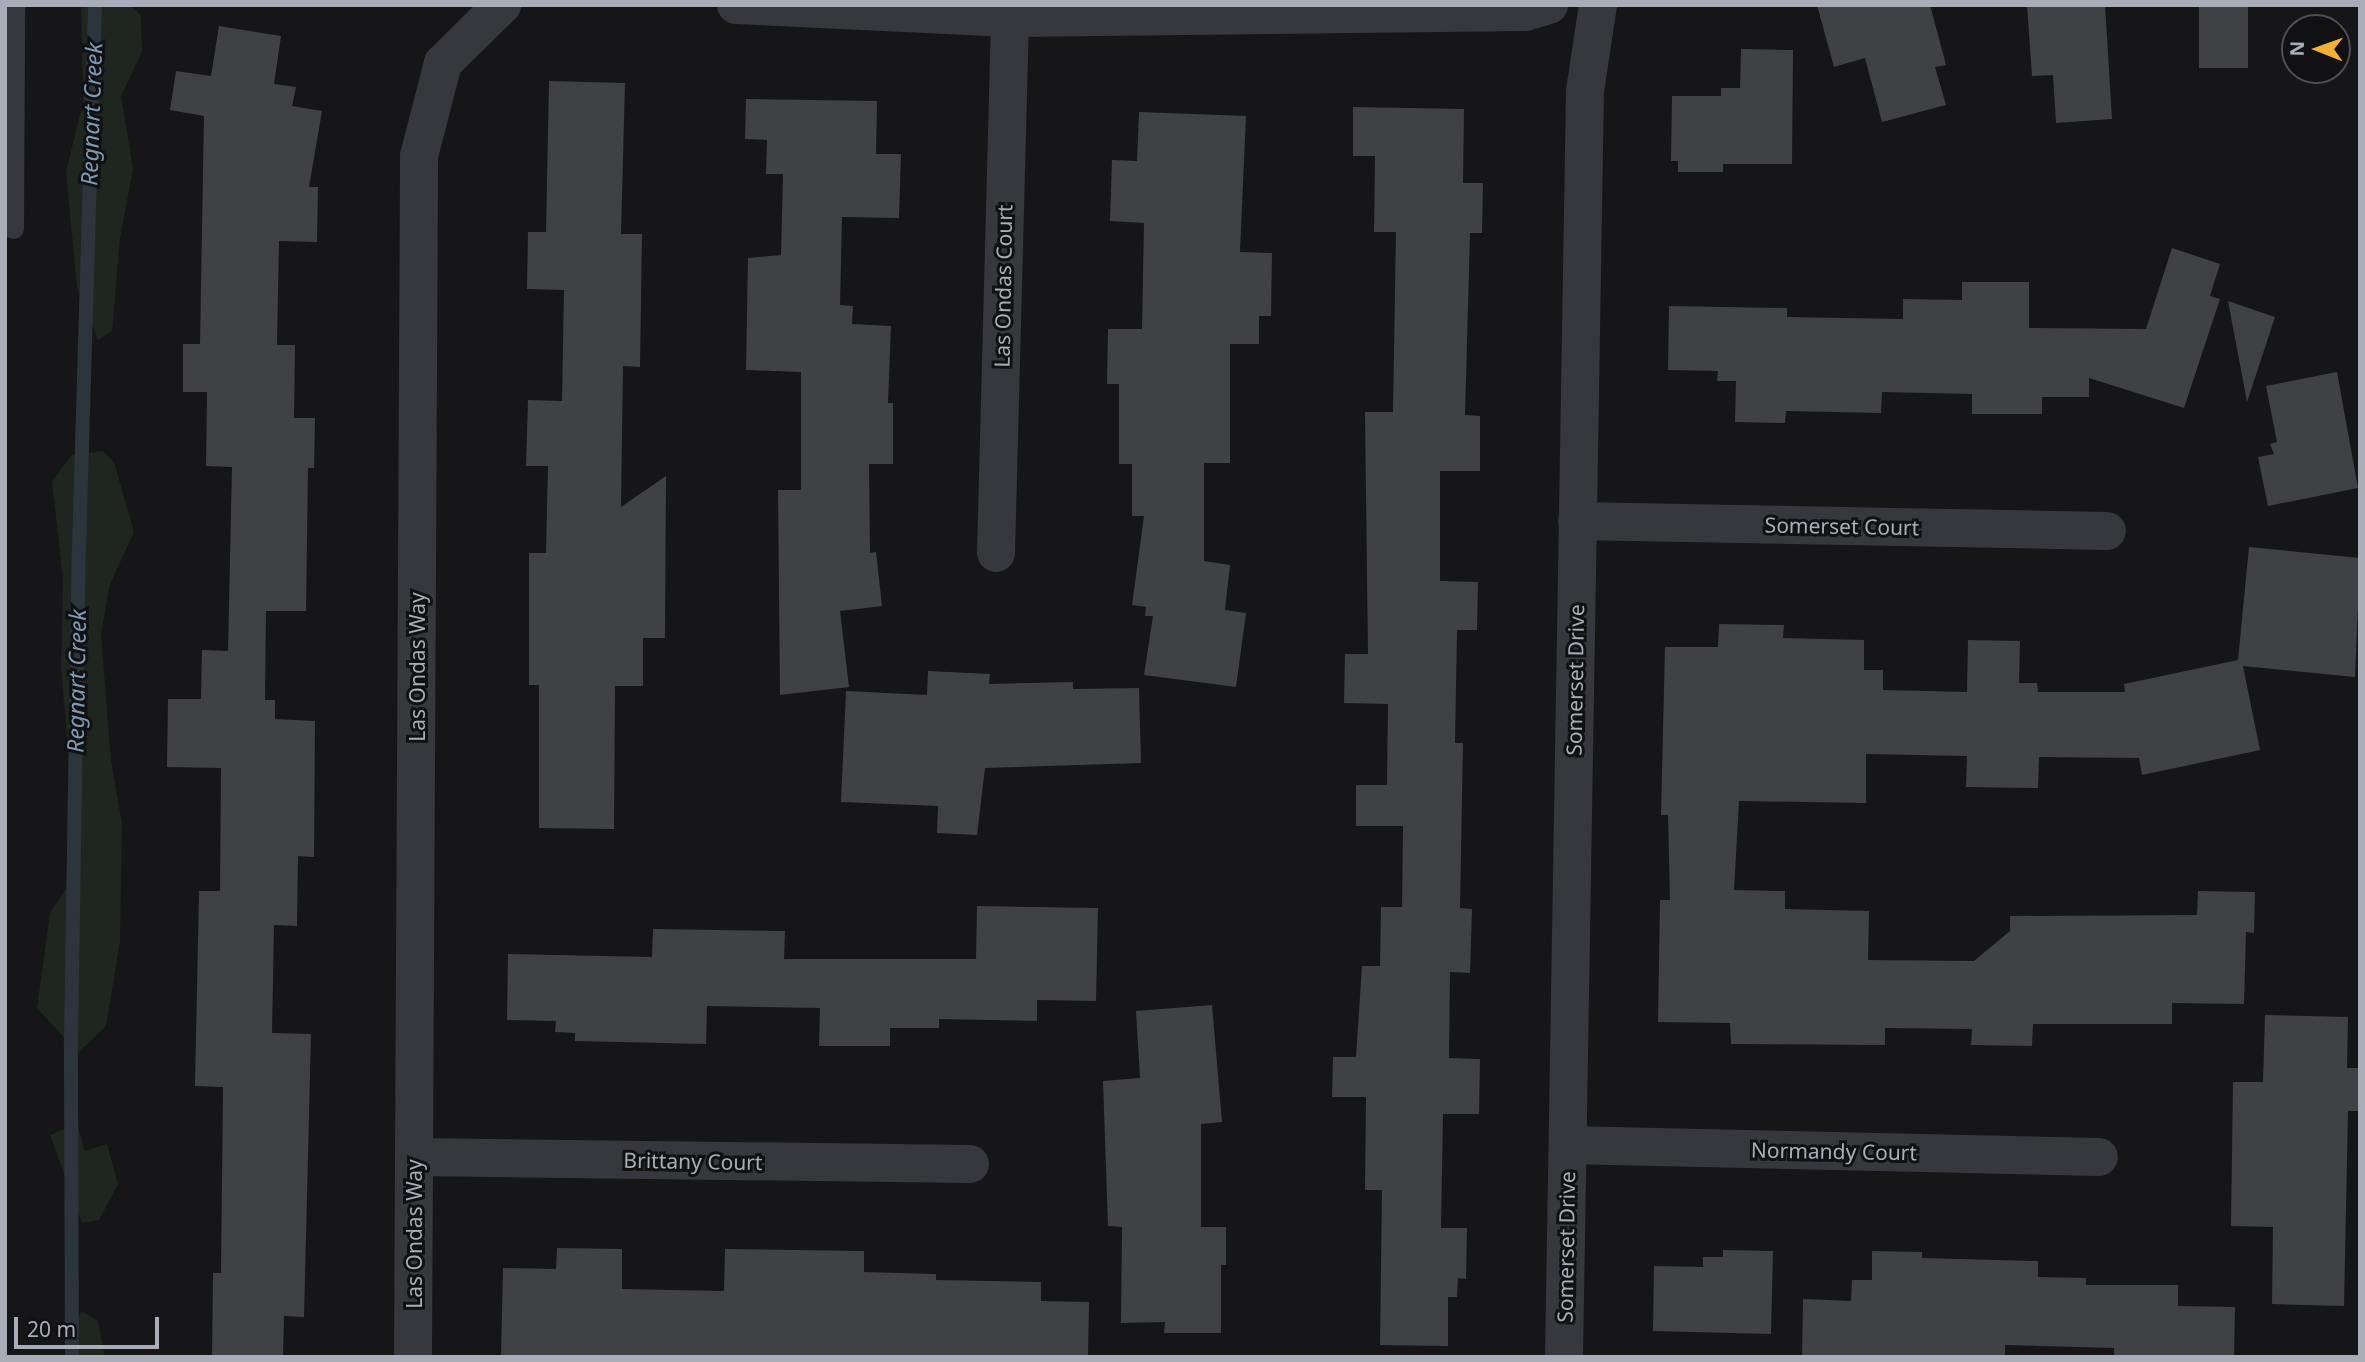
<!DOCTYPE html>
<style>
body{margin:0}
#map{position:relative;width:2365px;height:1362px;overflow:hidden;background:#161618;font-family:"Noto Sans",sans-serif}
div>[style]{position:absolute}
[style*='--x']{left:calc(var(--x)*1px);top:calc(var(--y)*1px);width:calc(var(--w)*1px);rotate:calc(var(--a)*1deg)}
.green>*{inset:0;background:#1e261f}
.stream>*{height:14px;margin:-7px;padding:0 7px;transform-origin:7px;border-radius:7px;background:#2c353c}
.building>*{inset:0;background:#404145;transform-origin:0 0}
.lane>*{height:21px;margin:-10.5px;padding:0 10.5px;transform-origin:10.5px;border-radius:10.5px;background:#37383d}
.street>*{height:38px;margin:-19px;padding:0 19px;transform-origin:19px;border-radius:19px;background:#37383d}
span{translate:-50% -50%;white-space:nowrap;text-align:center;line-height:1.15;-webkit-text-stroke:6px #111113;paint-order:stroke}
.street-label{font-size:21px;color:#a8adb8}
.water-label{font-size:23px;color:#7f9bb3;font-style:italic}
.frame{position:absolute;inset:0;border:7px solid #a8adb8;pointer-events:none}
.north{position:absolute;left:2281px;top:14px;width:70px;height:70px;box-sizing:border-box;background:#111113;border:2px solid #4d4f55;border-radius:50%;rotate:271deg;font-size:19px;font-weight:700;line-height:28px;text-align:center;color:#a8adb8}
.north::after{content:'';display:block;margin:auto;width:24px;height:32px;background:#f2b134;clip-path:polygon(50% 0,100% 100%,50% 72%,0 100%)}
.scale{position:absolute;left:14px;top:1317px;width:145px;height:32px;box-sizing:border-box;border:4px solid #a8adb8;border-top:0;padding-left:9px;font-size:21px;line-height:24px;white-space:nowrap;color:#a8adb8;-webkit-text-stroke:5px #111113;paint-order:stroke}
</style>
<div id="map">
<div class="green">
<div style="clip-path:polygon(81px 5px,131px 5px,141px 16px,142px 52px,121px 96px,133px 169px,120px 238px,112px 331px,98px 340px,77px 287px,66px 172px,83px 102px)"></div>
<div style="clip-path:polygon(103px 451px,114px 462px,134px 532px,110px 584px,101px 634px,111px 760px,122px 824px,120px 941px,106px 1026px,78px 1053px,37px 1008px,50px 913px,79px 869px,61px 668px,63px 580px,52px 481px,72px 455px)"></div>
<div style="clip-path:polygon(77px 1124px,85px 1151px,107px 1144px,118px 1184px,99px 1220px,82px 1223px,50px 1135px)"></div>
<div style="clip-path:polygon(81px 1311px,98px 1321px,105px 1357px,66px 1357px)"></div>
</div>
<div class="stream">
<div style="--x:72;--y:1357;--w:317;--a:-90.2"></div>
<div style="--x:71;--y:1040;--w:491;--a:-89.1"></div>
<div style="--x:79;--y:549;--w:544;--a:-88.32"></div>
</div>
<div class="building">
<div style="clip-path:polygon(1817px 5px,1930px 5px,1946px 65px,1935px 67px,1946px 105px,1882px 122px,1865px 58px,1834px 67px)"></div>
<div style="clip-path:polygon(2027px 5px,2105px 5px,2112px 119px,2056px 123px,2053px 75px,2032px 76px)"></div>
<div style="left:2199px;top:5px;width:49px;height:63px"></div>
<div style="clip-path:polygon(219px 26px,281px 36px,274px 84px,296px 87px,292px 106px,322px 111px,309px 187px,318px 187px,317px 242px,279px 241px,277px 345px,295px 345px,294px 418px,315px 418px,314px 468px,308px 468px,306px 611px,266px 611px,265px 700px,275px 700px,275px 719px,315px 721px,314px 857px,298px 856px,297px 926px,274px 925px,272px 1033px,311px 1034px,304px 1317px,284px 1316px,283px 1357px,212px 1357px,213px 1273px,221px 1273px,223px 1087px,195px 1086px,199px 891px,220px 891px,221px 768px,167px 767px,168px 699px,201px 699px,202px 650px,228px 651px,232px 467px,206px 466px,207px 392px,183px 392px,183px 344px,200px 344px,204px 116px,170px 110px,176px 71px,211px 76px)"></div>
<div style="clip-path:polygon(1741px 49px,1793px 50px,1792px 164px,1723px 164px,1723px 172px,1678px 172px,1678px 161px,1671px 161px,1672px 96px,1721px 96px,1721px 88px,1740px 88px)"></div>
<div style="clip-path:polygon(549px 81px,625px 83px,621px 234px,642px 234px,640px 367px,623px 366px,621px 507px,666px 476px,665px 638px,643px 638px,643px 686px,615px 686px,614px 829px,539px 828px,539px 685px,529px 685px,529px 553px,546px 553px,548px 466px,526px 466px,528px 400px,562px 401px,564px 290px,527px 289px,528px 232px,546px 232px)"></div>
<div style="clip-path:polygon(746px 99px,877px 101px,876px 154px,901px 154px,899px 218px,842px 217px,840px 305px,853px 306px,852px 324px,891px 326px,888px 403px,893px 403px,893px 464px,869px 464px,870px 553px,876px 552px,882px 606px,840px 611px,849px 687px,780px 695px,778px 490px,801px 490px,801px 372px,746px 370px,748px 258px,781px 255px,783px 174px,766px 174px,767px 140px,745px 139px)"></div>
<div style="clip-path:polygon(1353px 107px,1464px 109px,1463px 183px,1483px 183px,1482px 233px,1470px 233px,1465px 415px,1480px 416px,1480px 471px,1440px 471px,1440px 581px,1478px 582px,1477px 630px,1457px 630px,1455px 743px,1463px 743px,1460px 908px,1472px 909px,1470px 973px,1450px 972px,1449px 1058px,1480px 1059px,1479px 1114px,1443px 1114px,1441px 1228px,1467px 1228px,1466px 1279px,1458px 1278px,1457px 1297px,1448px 1297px,1448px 1346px,1380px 1345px,1382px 1190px,1365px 1190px,1366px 1097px,1332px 1097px,1333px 1057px,1356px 1057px,1362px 966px,1380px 966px,1381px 907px,1402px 907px,1403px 826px,1356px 826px,1356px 785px,1387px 785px,1388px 704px,1344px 703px,1345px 654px,1368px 654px,1365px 412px,1393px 412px,1396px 232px,1374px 232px,1375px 156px,1353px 156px)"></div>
<div style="clip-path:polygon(1139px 112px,1246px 116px,1240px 252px,1272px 253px,1271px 316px,1259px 316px,1259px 344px,1230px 344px,1230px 463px,1204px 463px,1204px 561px,1230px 565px,1225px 610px,1246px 613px,1236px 687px,1144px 675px,1153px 616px,1145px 616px,1146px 607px,1132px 605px,1144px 516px,1132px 516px,1132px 464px,1119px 464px,1119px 384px,1107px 384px,1108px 329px,1142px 329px,1144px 223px,1110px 221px,1112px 160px,1137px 161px)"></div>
<div style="clip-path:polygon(2172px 248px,2220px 264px,2210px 296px,2220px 299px,2184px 408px,2089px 378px,2089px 397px,2042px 397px,2042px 414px,1972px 414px,1972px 394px,1882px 392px,1881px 413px,1786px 411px,1785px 423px,1735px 422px,1736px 381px,1717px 381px,1718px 371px,1668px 370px,1669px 306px,1787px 308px,1787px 317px,1903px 319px,1903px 299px,1962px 300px,1962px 282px,2029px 282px,2029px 328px,2146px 329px)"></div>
<div style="clip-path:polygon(2228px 301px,2275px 317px,2247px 402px)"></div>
<div style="clip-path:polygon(2337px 372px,2358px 488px,2268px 506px,2258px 457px,2274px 454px,2270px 444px,2277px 442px,2266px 386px)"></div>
<div style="clip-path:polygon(2249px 547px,2360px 558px,2355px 677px,2243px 666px,2260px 750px,2142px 775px,2139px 758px,2039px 757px,2038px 788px,1966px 787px,1967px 756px,1866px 754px,1866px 803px,1739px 801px,1734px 890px,1785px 891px,1785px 909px,1869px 911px,1868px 960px,1974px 961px,2010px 931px,2010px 916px,2197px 915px,2198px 891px,2255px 892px,2254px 933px,2246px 932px,2244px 1004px,2172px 1003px,2172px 1024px,2033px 1024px,2032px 1046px,1971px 1045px,1972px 1029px,1885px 1028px,1885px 1045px,1731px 1044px,1730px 1023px,1658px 1022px,1660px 900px,1670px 900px,1668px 815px,1661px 815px,1665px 647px,1718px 647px,1719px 624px,1784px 625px,1783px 638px,1864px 640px,1864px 670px,1883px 670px,1883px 690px,1967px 692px,1968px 640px,2020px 641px,2019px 683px,2037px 683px,2038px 692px,2125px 692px,2124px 684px,2238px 660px)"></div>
<div style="clip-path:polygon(928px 671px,990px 674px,989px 684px,1073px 682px,1073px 689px,1139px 688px,1141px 763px,985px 768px,977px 835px,937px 833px,938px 806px,841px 802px,846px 691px,927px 695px)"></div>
<div style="clip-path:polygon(977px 906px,1098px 908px,1096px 1001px,1037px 1000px,1037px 1021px,939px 1019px,939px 1028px,890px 1028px,890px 1046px,819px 1046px,820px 1008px,707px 1006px,706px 1044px,575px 1041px,575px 1033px,555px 1032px,556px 1021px,507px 1020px,508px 954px,652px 957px,653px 929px,785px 931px,784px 959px,976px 959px)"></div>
<div style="clip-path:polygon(1212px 1005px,1222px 1122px,1201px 1124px,1201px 1227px,1226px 1227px,1226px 1265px,1221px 1265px,1221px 1333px,1164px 1333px,1165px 1322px,1121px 1323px,1122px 1227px,1108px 1226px,1103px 1081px,1140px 1078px,1136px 1011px)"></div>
<div style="clip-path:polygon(2265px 1015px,2348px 1017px,2347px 1068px,2360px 1068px,2360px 1111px,2348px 1111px,2344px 1306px,2272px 1304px,2273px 1227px,2231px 1226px,2233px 1082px,2263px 1082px)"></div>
<div style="clip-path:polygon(557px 1248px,622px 1249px,622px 1289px,724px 1291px,725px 1249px,864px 1251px,864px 1272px,936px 1274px,936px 1280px,1041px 1282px,1041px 1301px,1089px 1302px,1088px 1357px,501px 1357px,503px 1268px,556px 1269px)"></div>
<div style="clip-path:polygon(1723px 1250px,1773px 1251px,1771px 1334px,1653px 1331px,1654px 1266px,1703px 1267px,1703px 1257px,1723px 1257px)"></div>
<div style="clip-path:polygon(1872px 1251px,1922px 1252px,1922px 1258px,2038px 1261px,2038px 1277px,2086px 1278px,2086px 1285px,2178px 1285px,2178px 1306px,2235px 1307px,2234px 1357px,2114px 1357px,2114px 1348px,2005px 1345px,2005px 1357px,1802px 1357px,1803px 1299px,1851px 1301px,1852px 1280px,1872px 1280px)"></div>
</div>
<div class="lane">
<div style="--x:13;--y:228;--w:223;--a:-89.7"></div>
</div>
<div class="street">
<div style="--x:736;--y:5;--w:274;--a:2.7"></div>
<div style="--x:1010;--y:18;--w:515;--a:-0.67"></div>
<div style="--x:1525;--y:12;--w:25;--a:-16"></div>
<div style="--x:1577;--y:521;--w:530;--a:1.08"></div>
<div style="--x:996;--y:553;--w:535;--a:-88.5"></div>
<div style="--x:1568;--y:1145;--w:531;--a:1.29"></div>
<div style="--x:415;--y:1157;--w:555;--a:0.72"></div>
<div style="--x:413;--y:1357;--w:1201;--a:-89.71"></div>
<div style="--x:419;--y:156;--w:96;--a:-75.5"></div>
<div style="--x:443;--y:63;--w:83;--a:-44.5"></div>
<div style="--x:1564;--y:1357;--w:1266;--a:-89.05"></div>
<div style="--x:1585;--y:91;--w:87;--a:-81.4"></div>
</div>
<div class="street-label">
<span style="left:1003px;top:286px;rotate:-89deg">Las Ondas Court</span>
<span style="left:1842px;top:526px;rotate:1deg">Somerset Court</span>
<span style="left:417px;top:667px;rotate:-90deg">Las Ondas Way</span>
<span style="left:1575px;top:680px;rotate:-89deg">Somerset Drive</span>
<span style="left:1834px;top:1151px;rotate:1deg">Normandy Court</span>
<span style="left:693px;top:1161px;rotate:1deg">Brittany Court</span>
<span style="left:414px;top:1234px;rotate:-90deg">Las Ondas Way</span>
<span style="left:1566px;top:1247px;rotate:-89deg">Somerset Drive</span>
</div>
<div class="water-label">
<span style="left:91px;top:114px;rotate:-88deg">Regnart Creek</span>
<span style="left:76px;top:681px;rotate:-89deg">Regnart Creek</span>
</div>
<div class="frame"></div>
<div class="north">N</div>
<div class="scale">20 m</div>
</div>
